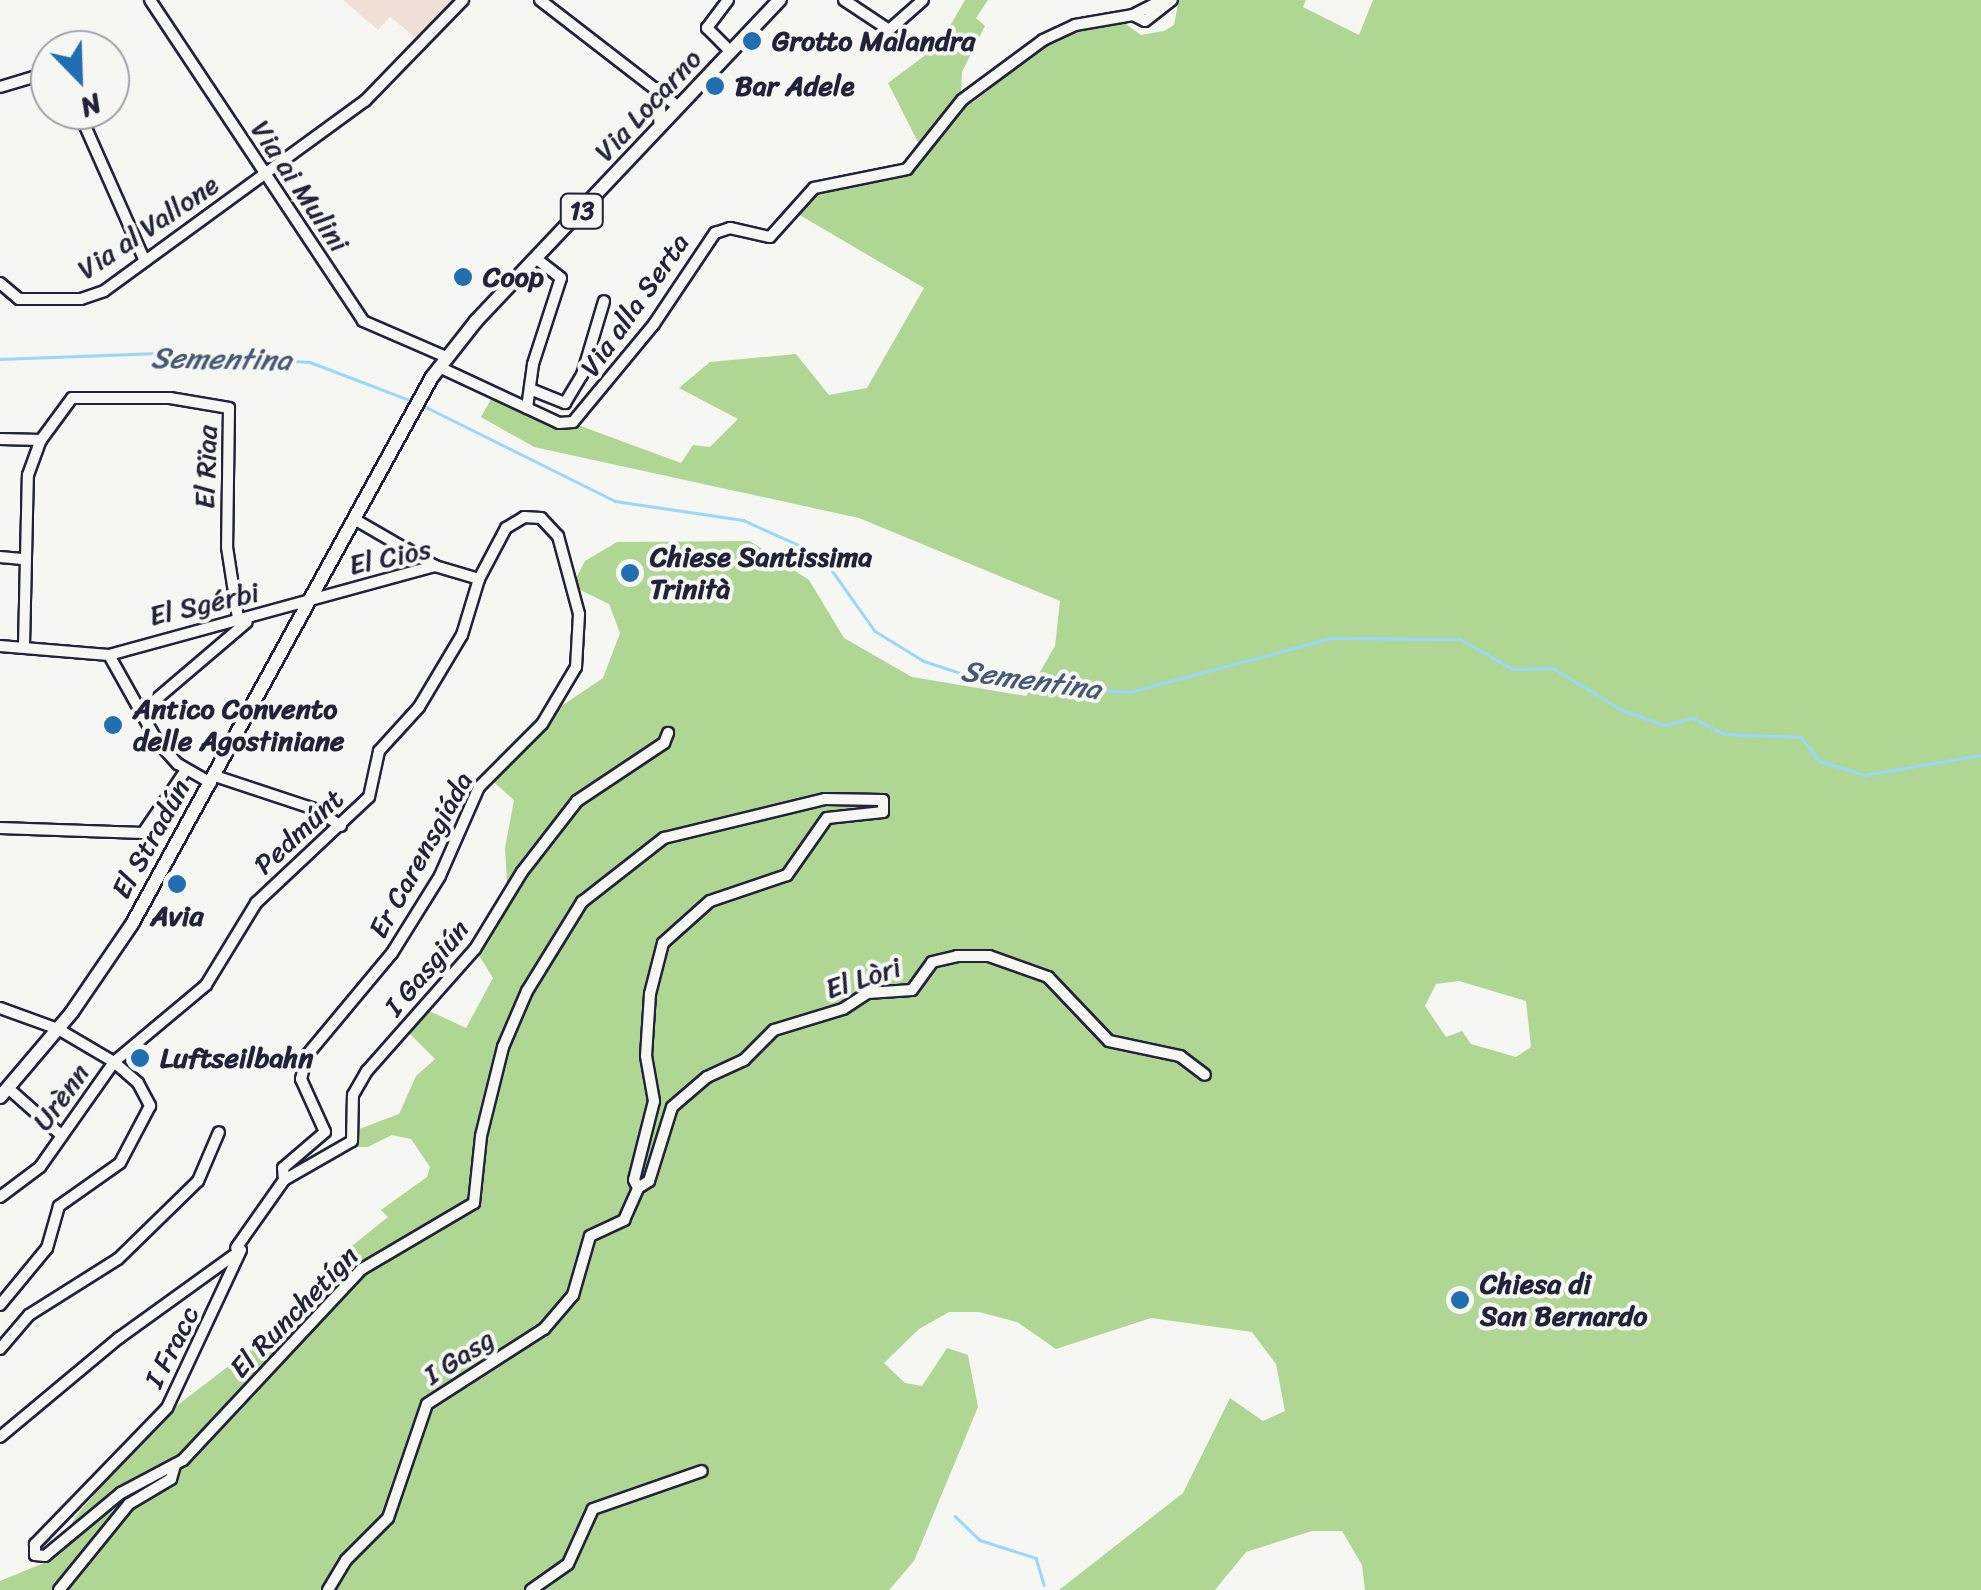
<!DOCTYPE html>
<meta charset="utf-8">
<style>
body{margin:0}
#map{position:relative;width:1981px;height:1590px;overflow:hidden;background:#f6f6f2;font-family:Sriracha,sans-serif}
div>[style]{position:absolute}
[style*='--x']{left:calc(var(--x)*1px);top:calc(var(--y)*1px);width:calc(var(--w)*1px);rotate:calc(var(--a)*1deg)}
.built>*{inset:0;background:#efdfd6}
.green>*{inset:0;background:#afd793}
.stream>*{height:2.5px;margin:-1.25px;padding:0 1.25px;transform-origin:1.25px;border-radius:1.25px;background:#99d7fb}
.roads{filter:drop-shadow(2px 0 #22223b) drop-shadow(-2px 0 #22223b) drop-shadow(0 2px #22223b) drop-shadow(0 -2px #22223b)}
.minor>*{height:10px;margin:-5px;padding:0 5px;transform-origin:5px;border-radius:5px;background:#f6f6f2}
.major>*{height:12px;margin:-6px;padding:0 6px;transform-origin:6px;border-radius:6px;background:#f6f6f2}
.dots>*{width:28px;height:28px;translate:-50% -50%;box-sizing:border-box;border:5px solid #f6f6f2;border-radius:50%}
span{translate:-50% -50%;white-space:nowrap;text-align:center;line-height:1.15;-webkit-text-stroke:8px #f6f6f2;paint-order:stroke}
.shield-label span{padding:2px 8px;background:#f6f6f2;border:2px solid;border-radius:8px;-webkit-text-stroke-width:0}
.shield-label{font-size:25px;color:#22223b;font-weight:700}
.poi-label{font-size:28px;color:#22223b;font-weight:700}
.left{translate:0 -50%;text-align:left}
.street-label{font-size:28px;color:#22223b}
.water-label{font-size:30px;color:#465875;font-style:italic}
.north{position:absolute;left:30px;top:30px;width:100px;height:100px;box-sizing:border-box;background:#f6f6f2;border:2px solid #a1a1a9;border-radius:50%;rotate:157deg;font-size:28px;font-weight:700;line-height:40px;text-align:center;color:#22223b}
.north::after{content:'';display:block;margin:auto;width:35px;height:45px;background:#1f6fb2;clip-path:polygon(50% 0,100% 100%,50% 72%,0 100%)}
</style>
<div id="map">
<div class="built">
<div style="clip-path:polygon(343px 0,455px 0,421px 42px,390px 17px,378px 30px)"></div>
</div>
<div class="green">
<div style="clip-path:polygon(evenodd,965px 0,988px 0,976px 18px,985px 26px,962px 72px,961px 93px,972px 103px,1061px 34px,1123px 22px,1141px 35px,1164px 31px,1174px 25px,1179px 0,1306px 0,1303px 7px,1359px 35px,1373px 0,1981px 0,1981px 1590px,1365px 1590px,1362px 1565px,1342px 1531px,1312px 1531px,1246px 1552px,1215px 1590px,1059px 1590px,1183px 1493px,1230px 1398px,1263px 1421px,1285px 1411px,1276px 1364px,1252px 1332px,1151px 1318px,1056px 1349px,1017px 1322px,979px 1312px,949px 1312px,919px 1329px,884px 1363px,905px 1383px,922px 1386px,947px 1348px,968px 1355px,978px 1407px,914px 1561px,889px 1590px,0 1590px,0 1581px,51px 1560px,76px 1516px,158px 1420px,285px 1323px,348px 1249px,388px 1217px,381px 1210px,427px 1177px,430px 1167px,411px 1139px,392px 1135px,368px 1147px,345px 1147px,354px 1131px,399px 1114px,416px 1076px,435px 1059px,406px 1030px,425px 1009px,466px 1028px,493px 978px,475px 949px,508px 901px,505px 848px,514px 800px,488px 777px,548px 715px,603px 678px,620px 633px,609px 604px,572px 586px,585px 561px,617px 542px,750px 541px,809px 580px,844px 638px,912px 677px,1026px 696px,1055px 646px,1060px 601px,859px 518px,534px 447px,481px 417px,494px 394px,681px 463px,693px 445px,710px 447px,738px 419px,679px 388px,710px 362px,796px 354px,829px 395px,867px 388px,924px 288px,798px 214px,818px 189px,887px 179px,909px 172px,925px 156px,888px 83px,939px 45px,965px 0,1459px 981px,1526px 1001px,1531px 1047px,1516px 1057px,1471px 1044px,1462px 1031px,1446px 1037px,1425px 1006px,1436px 984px,1459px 981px)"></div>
</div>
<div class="stream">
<div style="--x:0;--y:359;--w:159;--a:-2.2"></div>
<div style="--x:159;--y:353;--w:151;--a:3.4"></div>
<div style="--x:310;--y:362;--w:112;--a:20.9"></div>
<div style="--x:422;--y:405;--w:216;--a:26.4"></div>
<div style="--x:615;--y:501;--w:129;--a:8.4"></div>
<div style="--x:743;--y:520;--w:85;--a:24.2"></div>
<div style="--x:821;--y:555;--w:93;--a:54.6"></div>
<div style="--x:875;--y:631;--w:57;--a:31.5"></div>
<div style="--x:924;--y:661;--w:54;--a:18.4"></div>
<div style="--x:975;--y:678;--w:156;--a:5.2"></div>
<div style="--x:1130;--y:692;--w:209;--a:-15"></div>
<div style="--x:1332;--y:638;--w:128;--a:0.4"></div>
<div style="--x:1460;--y:639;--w:61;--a:29.5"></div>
<div style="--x:1513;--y:669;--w:40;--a:-1.4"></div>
<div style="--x:1553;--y:668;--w:81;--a:31.3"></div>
<div style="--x:1622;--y:710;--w:45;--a:19.7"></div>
<div style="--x:1664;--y:725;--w:30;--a:-14"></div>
<div style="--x:1693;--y:718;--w:35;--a:27"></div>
<div style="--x:1724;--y:734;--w:77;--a:2.2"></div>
<div style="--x:1801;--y:737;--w:31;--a:52"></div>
<div style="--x:1820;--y:761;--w:46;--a:17.7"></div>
<div style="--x:1864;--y:775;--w:119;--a:-9.7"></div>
<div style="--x:955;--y:1516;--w:35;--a:44"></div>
<div style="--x:980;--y:1540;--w:59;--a:17.8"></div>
<div style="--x:1036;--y:1558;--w:28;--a:73"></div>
</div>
<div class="roads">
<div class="minor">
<div style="--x:150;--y:0;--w:385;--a:56.4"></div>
<div style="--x:363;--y:321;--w:90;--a:23.4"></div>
<div style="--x:540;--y:0;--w:173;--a:37.7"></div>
<div style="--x:728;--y:0;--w:35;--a:127"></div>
<div style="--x:707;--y:28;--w:34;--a:45"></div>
<div style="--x:844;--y:0;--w:54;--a:33.7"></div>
<div style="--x:889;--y:30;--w:45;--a:-41.4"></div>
<div style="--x:1133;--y:15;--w:33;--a:-27"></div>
<div style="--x:0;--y:87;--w:52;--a:-16.7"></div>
<div style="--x:78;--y:110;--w:165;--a:66.1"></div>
<div style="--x:0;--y:283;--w:25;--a:40"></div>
<div style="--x:19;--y:299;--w:62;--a:0"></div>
<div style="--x:81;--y:299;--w:24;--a:-19"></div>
<div style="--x:104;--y:291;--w:323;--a:-36.1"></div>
<div style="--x:365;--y:101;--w:141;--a:-45.9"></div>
<div style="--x:439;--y:367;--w:132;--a:25"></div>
<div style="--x:559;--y:423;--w:14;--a:-4"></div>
<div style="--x:573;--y:422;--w:127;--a:-50.4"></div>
<div style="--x:654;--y:324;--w:110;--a:-56.2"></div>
<div style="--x:715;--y:233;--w:16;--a:-18"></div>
<div style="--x:730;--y:228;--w:41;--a:12.7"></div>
<div style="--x:770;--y:237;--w:66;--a:-48.1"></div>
<div style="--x:814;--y:188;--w:95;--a:-11.5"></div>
<div style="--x:907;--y:169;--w:88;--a:-51.4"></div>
<div style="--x:962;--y:100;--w:101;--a:-36.5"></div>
<div style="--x:1043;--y:40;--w:35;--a:-25"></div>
<div style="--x:1075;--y:25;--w:59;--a:-9.8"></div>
<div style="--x:1133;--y:15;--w:13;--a:27"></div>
<div style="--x:1145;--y:21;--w:34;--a:-38"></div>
<div style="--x:530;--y:389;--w:38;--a:22"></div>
<div style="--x:565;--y:403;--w:33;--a:-59"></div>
<div style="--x:582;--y:375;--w:77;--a:-73.4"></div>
<div style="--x:527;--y:408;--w:44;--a:-82.2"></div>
<div style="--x:533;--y:364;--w:90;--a:-72"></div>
<div style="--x:561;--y:278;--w:31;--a:-142"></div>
<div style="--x:0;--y:439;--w:41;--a:1.4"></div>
<div style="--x:354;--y:519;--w:94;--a:30.1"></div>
<div style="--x:0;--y:557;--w:25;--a:5"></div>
<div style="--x:0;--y:646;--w:109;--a:4.7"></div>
<div style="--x:109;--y:655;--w:98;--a:60.8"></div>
<div style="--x:157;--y:741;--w:31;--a:48"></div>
<div style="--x:178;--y:764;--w:38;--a:30"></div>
<div style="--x:24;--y:646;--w:171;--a:-88.7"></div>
<div style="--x:28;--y:475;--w:37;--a:-70"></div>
<div style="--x:41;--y:440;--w:52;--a:-53.6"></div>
<div style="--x:72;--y:398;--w:98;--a:0"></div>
<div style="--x:170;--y:398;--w:60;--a:9.6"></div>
<div style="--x:229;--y:408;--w:139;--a:90.8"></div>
<div style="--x:227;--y:547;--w:72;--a:81.2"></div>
<div style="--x:109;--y:655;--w:338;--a:-15.3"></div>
<div style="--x:435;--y:566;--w:46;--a:16.5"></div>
<div style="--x:140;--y:713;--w:140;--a:-40.4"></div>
<div style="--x:215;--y:776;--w:105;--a:18.3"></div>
<div style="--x:315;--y:809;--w:31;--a:33"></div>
<div style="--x:0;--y:828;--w:143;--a:2"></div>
<div style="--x:143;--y:833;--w:76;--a:-55.7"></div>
<div style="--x:0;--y:1008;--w:62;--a:19.9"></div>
<div style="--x:58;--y:1029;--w:65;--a:30.5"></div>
<div style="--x:114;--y:1062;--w:32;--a:41"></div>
<div style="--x:138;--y:1083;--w:26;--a:62"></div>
<div style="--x:150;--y:1106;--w:64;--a:117.8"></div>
<div style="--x:120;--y:1163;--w:75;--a:144.8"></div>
<div style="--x:59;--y:1206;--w:44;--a:105.9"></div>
<div style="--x:47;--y:1248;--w:74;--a:129.5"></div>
<div style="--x:8;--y:1088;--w:69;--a:41.5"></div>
<div style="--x:284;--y:1180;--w:78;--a:-29.8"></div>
<div style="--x:352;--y:1141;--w:46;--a:-88.8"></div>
<div style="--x:353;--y:1095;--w:28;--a:-60"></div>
<div style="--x:367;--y:1071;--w:163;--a:-48.5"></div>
<div style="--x:475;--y:949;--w:90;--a:-58.6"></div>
<div style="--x:522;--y:872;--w:90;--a:-52.2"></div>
<div style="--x:577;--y:801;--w:105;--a:-33.7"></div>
<div style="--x:664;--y:743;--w:11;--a:-68"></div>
<div style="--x:638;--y:1188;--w:13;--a:-32"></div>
<div style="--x:649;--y:1181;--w:77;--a:-72.7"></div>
<div style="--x:672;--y:1107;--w:46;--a:-40.6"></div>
<div style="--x:707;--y:1077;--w:41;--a:-24.7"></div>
<div style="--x:744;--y:1060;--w:42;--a:-45"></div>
<div style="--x:774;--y:1030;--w:72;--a:-16.9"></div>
<div style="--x:843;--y:1009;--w:30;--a:-33"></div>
<div style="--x:868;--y:993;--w:44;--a:-3.9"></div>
<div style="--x:912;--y:990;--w:34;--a:-54"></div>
<div style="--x:932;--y:962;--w:26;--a:-13"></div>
<div style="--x:957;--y:956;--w:32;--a:0"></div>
<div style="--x:989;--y:956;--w:63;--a:19.6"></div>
<div style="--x:1048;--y:977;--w:88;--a:46.4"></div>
<div style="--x:1109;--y:1041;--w:73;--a:11.9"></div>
<div style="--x:1180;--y:1056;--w:31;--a:37"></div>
<div style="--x:0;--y:1197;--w:50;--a:-36.9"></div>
<div style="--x:40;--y:1167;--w:128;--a:-54.8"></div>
<div style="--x:114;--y:1062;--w:120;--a:-39.9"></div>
<div style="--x:206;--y:985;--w:96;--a:-58.6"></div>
<div style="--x:256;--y:903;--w:155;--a:-43.2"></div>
<div style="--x:369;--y:797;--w:47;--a:-77.7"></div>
<div style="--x:379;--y:751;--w:59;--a:-47.7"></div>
<div style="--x:419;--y:707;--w:84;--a:-59.2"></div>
<div style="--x:462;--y:635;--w:59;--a:-73.1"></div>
<div style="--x:479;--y:579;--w:58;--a:-62.1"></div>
<div style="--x:506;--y:528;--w:21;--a:-31"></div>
<div style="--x:524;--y:517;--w:17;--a:3"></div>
<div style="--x:541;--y:518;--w:25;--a:47"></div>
<div style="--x:558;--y:536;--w:81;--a:74.9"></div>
<div style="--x:579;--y:614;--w:53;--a:93.2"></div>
<div style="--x:576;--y:667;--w:66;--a:120.8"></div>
<div style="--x:542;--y:724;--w:89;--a:135"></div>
<div style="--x:479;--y:787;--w:97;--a:113.7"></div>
<div style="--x:440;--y:876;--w:91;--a:121.9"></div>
<div style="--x:392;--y:953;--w:133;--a:129.8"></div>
<div style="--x:307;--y:1055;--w:25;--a:104"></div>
<div style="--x:301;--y:1079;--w:58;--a:65.6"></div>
<div style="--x:325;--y:1132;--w:55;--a:139.4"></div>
<div style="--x:283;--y:1168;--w:12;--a:85"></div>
<div style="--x:284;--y:1180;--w:83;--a:125.2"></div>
<div style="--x:0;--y:1349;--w:45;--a:-49.5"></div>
<div style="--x:29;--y:1315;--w:105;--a:-32.2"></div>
<div style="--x:118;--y:1259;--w:112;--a:-44.3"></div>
<div style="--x:198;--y:1181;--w:53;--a:-66.8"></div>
<div style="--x:0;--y:1437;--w:155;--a:-39.8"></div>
<div style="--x:119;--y:1338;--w:150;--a:-35.8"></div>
<div style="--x:241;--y:1250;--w:174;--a:115.1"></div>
<div style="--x:167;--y:1408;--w:190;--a:134.1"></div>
<div style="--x:35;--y:1544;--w:11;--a:90"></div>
<div style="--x:35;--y:1555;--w:10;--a:6"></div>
<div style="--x:45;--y:1556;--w:99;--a:-39.7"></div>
<div style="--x:121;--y:1493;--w:70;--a:-28"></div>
<div style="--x:183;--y:1460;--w:262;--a:-46.9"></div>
<div style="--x:362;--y:1269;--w:130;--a:-30.5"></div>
<div style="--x:474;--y:1203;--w:67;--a:-84"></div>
<div style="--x:481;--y:1136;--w:92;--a:-76.1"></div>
<div style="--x:503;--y:1047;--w:61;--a:-66.8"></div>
<div style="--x:527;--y:991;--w:105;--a:-58.3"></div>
<div style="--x:582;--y:902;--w:104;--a:-38"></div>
<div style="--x:664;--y:838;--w:166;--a:-13.6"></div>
<div style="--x:825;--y:799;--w:58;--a:1"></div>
<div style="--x:883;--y:800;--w:12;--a:90"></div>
<div style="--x:883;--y:812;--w:56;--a:173.9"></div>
<div style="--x:827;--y:818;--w:70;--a:125.1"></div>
<div style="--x:787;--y:875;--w:81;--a:161.3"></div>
<div style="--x:710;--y:901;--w:63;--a:138.2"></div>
<div style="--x:663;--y:943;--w:53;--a:104.3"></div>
<div style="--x:650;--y:994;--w:62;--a:93.7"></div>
<div style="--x:646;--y:1056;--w:46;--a:79.9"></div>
<div style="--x:654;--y:1101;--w:81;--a:104.2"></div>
<div style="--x:634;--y:1180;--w:9;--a:63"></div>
<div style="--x:59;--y:1590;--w:111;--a:-50.9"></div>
<div style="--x:129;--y:1504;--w:49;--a:-30.8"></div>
<div style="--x:171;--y:1479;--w:15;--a:-74"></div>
<div style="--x:328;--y:1590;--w:35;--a:-59"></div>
<div style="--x:346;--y:1560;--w:59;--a:-45"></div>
<div style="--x:388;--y:1518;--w:120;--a:-71.1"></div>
<div style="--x:427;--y:1404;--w:139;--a:-32.7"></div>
<div style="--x:544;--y:1329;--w:45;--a:-49.5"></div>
<div style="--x:573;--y:1295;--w:61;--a:-73.9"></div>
<div style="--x:590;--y:1236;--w:38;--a:-25"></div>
<div style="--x:624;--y:1220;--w:35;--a:-66"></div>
<div style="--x:531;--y:1590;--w:45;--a:-35.1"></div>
<div style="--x:568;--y:1564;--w:60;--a:-65.6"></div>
<div style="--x:593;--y:1509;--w:115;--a:-19.2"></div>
</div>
<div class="major">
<div style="--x:657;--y:89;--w:36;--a:84"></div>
<div style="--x:0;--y:1097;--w:111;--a:-49.7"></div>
<div style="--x:72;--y:1012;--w:107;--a:-55.7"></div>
<div style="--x:132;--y:924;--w:624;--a:-61.26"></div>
<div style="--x:432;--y:377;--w:71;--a:-51.8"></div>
<div style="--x:476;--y:321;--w:442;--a:-46.6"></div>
</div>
</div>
<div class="dots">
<div style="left:752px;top:41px;background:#1f6fb2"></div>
<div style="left:715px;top:86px;background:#1f6fb2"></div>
<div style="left:463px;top:277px;background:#1f6fb2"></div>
<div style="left:630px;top:573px;background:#1f6fb2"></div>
<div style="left:113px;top:725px;background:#1f6fb2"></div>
<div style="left:177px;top:884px;background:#1f6fb2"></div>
<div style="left:140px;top:1058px;background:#1f6fb2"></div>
<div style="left:1460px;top:1300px;background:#1f6fb2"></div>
</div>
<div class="shield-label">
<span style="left:582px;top:211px">13</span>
</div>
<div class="poi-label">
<span class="left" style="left:772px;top:41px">Grotto Malandra</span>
<span class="left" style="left:735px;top:86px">Bar Adele</span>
<span class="left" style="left:483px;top:277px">Coop</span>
<span class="left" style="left:650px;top:573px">Chiese Santissima<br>Trinità</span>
<span class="left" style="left:133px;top:725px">Antico Convento<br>delle Agostiniane</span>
<span style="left:177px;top:916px">Avia</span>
<span class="left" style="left:160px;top:1058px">Luftseilbahn</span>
<span class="left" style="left:1480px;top:1300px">Chiesa di<br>San Bernardo</span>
</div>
<div class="street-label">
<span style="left:648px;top:105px;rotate:-47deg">Via Locarno</span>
<span style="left:300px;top:186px;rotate:56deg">Via ai Mulini</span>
<span style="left:148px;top:227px;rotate:-34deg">Via al Vallone</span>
<span style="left:635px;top:305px;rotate:-55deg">Via alla Serta</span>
<span style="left:206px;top:467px;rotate:-88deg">El Rïaa</span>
<span style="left:390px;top:557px;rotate:-12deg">El Ciòs</span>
<span style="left:204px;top:604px;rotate:-13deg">El Sgérbi</span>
<span style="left:299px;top:832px;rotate:-43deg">Pedmúnt</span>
<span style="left:151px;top:839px;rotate:-61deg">El Stradún</span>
<span style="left:421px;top:855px;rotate:-61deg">Er Carensgiáda</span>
<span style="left:427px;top:968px;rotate:-50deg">I Gasgiún</span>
<span style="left:863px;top:978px;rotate:-18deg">El Lòri</span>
<span style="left:61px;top:1097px;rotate:-54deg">Urènn</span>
<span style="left:294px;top:1312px;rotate:-46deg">El Runchetígn</span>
<span style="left:172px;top:1347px;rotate:-63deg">I Fracc</span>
<span style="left:459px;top:1357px;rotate:-33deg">I Gasg</span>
</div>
<div class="water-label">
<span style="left:221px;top:359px;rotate:1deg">Sementina</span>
<span style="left:1031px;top:680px;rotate:8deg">Sementina</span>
</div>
<div class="north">N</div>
</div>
